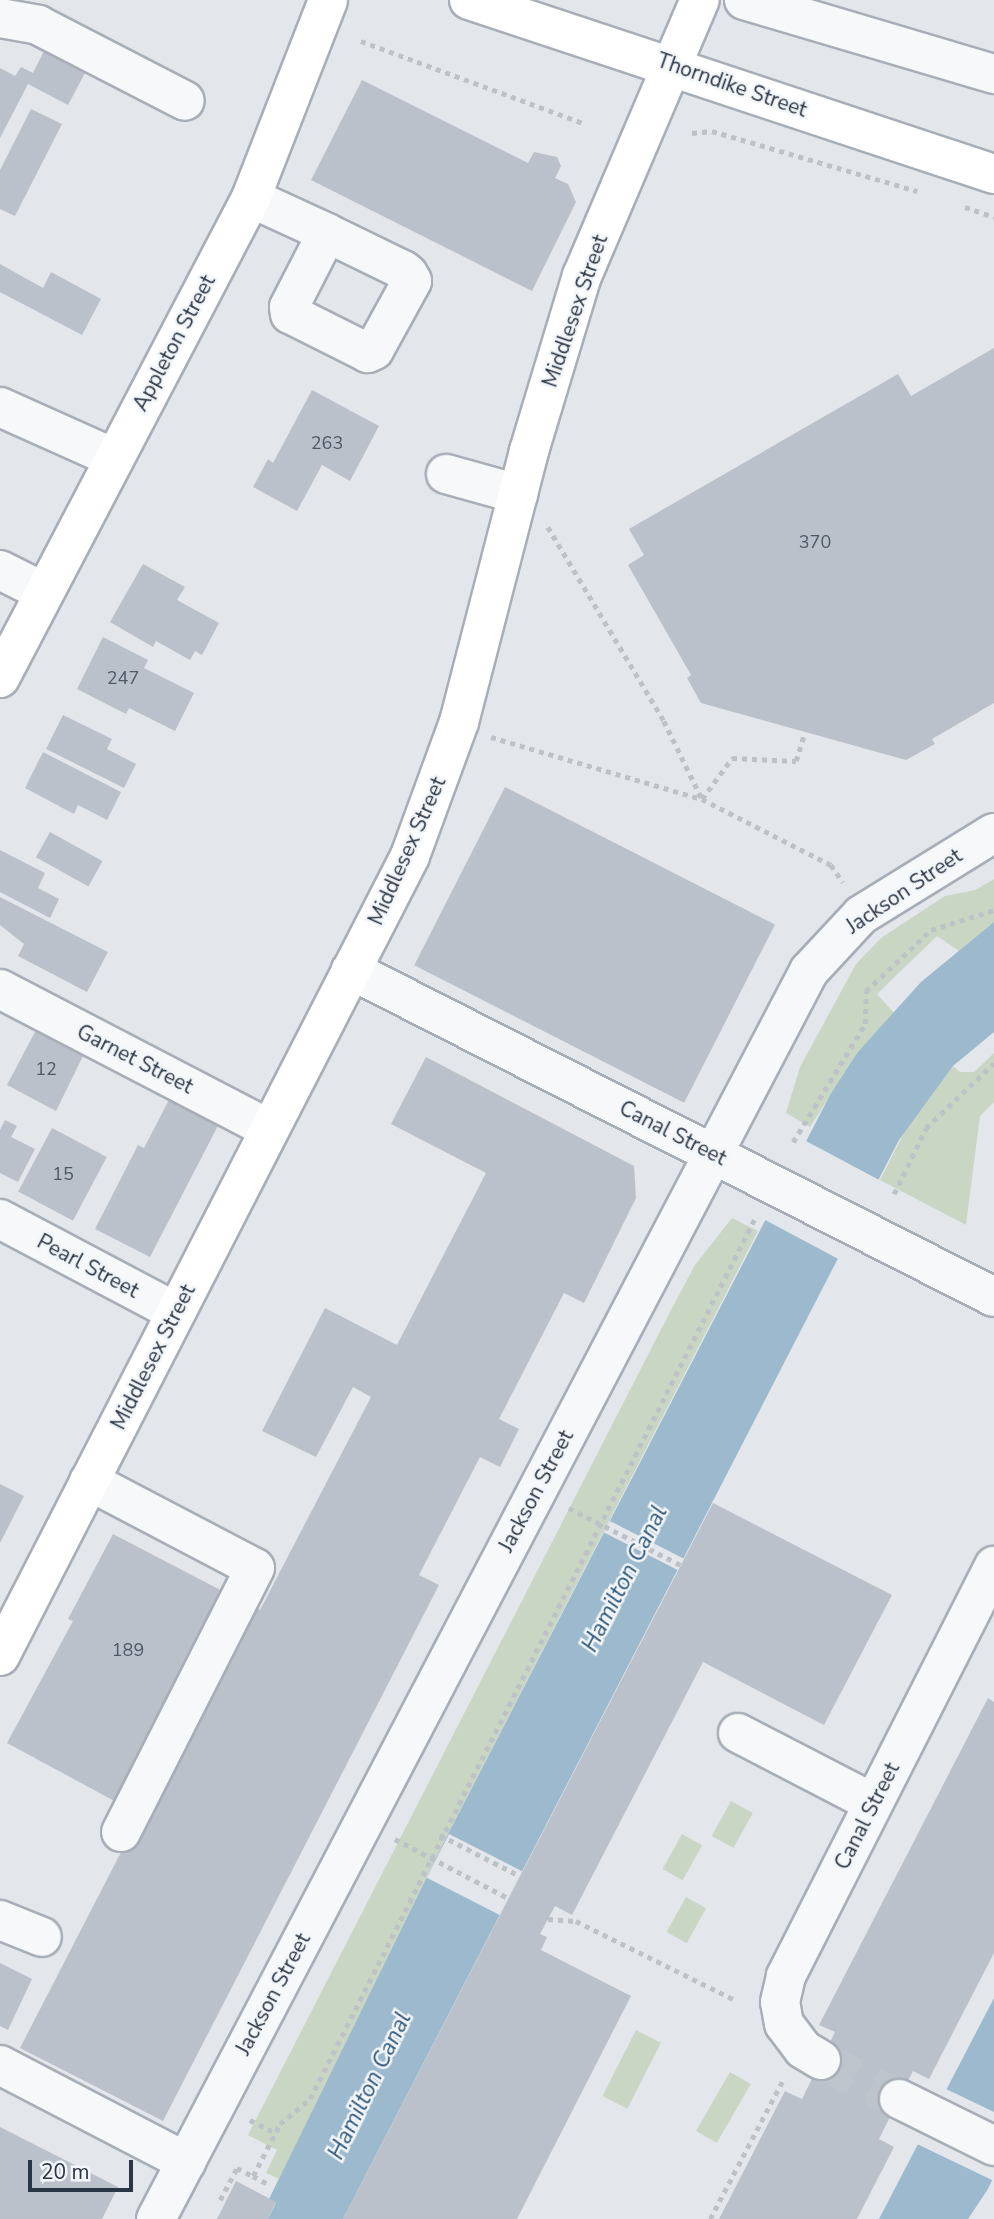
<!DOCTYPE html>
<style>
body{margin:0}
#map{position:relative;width:994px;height:2219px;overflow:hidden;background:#e3e7ec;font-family:"Nunito Sans",sans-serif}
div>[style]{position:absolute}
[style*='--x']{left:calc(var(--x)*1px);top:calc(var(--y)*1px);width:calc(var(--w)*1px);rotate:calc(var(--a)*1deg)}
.green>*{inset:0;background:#cad6c4;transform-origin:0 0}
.water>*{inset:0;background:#9db9cd}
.pier>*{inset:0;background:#e3e7ec;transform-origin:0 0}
.building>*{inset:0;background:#bac1ca;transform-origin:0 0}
.minor-tunnel>*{height:38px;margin-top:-19px;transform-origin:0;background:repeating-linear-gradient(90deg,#bec4cb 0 38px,transparent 0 57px)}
.path>*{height:4.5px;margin-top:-2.25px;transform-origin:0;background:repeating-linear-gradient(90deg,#bdc2c7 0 5px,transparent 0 10px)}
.roads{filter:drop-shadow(2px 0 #a8aeb7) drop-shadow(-2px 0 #a8aeb7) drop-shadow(0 2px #a8aeb7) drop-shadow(0 -2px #a8aeb7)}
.minor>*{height:38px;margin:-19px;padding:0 19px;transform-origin:19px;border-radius:19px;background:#f6f8fa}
.major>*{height:38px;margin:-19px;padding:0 19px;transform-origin:19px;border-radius:19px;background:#fff}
span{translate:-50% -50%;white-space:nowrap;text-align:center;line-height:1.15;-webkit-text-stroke:5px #f3f6f9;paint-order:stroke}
.number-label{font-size:18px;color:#4e5966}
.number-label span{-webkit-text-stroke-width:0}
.street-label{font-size:21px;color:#2a3645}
.water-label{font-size:23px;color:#31597c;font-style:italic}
.scale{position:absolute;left:28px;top:2160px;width:105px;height:32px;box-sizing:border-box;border:4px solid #2a3645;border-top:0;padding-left:9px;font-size:21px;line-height:24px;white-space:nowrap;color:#2a3645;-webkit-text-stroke:5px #f3f6f9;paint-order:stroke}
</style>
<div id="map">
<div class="green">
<div style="clip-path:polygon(994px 879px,994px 922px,959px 951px,937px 936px,877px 994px,895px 1014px,857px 1053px,810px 1127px,786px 1113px,800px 1067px,856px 964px,881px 938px,945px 896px,975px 890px)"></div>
<div style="clip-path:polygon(994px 1053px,994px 1102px,980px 1116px,966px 1225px,880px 1180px,911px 1119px,953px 1066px,960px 1072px,974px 1072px)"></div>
<div style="clip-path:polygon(732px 1218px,758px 1231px,446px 1838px,279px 2179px,266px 2173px,277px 2150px,248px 2135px,671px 1310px,695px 1265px)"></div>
<div style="left:731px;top:1801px;width:25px;height:40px;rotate:29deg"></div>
<div style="left:682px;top:1834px;width:23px;height:40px;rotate:29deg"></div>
<div style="left:686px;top:1897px;width:23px;height:40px;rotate:29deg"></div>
<div style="left:636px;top:2030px;width:28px;height:74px;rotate:27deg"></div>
<div style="left:730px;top:2072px;width:24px;height:68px;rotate:30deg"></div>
</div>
<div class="water">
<div style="clip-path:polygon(994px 922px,994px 1032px,953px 1066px,899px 1140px,343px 2219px,268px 2219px,276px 2203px,269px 2199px,446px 1838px,830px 1095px,857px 1053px,921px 982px)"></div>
<div style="clip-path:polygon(994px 1998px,994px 2176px,988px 2189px,968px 2219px,879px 2219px)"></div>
</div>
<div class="pier">
<div style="left:806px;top:1141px;width:84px;height:89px;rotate:28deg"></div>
<div style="left:610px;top:1521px;width:83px;height:13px;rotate:27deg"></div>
<div style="left:449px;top:1834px;width:82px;height:49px;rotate:27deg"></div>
<div style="clip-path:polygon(944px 2088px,994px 2112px,994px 2181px,915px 2143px)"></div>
</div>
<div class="building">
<div style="clip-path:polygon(45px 49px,86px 71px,68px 105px,28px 84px,0 138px,0 68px,15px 76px,21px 67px,33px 73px)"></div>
<div style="clip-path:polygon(362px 80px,528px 163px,534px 152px,557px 157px,561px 166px,555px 178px,568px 184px,576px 202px,532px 291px,311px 180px)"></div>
<div style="clip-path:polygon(31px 109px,62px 124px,15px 216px,0 209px,0 170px)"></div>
<div style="clip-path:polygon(0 264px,43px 288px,51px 272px,101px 299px,82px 335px,0 292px)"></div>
<div style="clip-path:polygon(994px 348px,994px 703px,932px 739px,935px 744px,906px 760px,701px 703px,687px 678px,691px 675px,628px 565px,644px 555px,629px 529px,898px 374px,911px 396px)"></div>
<div style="clip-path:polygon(312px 390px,379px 426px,350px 481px,322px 465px,297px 511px,253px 487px,268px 459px,273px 463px)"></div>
<div style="clip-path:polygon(143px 564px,185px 587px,177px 600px,219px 623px,202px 655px,195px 651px,190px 660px,156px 641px,153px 647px,110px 622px)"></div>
<div style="clip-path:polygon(103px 637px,148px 660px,144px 668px,194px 693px,175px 731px,129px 708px,126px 714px,77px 689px)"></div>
<div style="clip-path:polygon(63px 715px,112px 739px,107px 749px,136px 764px,124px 788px,46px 749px)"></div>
<div style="clip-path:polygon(43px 752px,121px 792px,107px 820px,78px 805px,74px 814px,25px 788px)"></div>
<div style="left:505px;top:787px;width:303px;height:200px;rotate:27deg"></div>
<div style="left:50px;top:832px;width:60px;height:29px;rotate:29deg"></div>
<div style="clip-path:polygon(0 850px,45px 873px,38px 888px,59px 899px,50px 918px,0 892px)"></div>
<div style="clip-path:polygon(0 897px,108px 952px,87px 992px,18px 956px,24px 944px,0 925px)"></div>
<div style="clip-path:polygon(44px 1029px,84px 1054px,56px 1111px,7px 1085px,36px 1030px)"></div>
<div style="clip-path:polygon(426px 1057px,634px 1166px,636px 1198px,584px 1303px,564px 1293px,499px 1419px,519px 1429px,500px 1467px,480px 1457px,419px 1575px,439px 1585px,163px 2121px,20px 2048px,249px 1604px,260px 1610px,371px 1397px,353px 1387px,316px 1457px,262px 1431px,325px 1308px,397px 1345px,486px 1173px,391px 1124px)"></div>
<div style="clip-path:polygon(174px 1090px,223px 1116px,150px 1257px,95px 1229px,138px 1145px,144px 1148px)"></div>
<div style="clip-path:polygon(5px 1120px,17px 1126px,11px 1137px,35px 1149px,18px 1182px,0 1173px,0 1130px)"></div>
<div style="left:52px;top:1128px;width:62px;height:72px;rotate:28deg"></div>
<div style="clip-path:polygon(0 1484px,24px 1496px,0 1543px)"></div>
<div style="clip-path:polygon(713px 1503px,892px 1595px,824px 1725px,703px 1662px,572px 1915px,555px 1906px,540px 1934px,547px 1937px,541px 1950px,631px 1996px,517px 2219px,343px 2219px)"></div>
<div style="clip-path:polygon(113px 1534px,228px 1594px,118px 1803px,7px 1743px,73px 1621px,68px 1619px)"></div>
<div style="clip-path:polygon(988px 1698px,994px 1702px,994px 1953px,929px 2079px,913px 2071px,879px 2139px,894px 2147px,857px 2219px,719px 2219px,785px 2091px,802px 2099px,835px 2032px,819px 2025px)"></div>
<div style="clip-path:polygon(0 1963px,32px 1979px,8px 2030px,0 2026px)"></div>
<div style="clip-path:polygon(0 2127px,118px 2187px,102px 2219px,0 2219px)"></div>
<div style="clip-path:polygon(236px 2181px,276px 2202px,268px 2219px,217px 2219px)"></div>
</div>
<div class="minor-tunnel">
<div style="--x:821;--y:2060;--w:87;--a:26.6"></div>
</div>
<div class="path">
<div style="--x:361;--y:41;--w:237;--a:20.3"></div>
<div style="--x:692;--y:133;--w:20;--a:-6"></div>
<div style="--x:712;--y:131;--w:214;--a:16.3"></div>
<div style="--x:965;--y:207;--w:31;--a:19"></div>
<div style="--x:548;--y:527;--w:226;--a:59.1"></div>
<div style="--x:664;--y:721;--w:87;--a:64"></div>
<div style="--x:702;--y:799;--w:51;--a:-53.8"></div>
<div style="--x:732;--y:758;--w:64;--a:2.7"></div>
<div style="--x:796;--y:761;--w:30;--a:-73"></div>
<div style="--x:491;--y:737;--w:220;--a:16.4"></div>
<div style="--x:702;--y:799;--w:145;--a:27.1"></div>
<div style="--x:831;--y:865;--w:21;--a:55"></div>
<div style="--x:793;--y:1142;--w:138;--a:-58.6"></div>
<div style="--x:865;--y:1024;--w:33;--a:-88"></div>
<div style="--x:866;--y:991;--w:89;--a:-43.2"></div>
<div style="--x:931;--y:930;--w:66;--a:-17.6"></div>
<div style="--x:894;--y:1194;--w:73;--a:-64.1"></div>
<div style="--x:926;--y:1128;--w:94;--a:-43.7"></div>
<div style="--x:569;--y:1508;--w:126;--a:27"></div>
<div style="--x:440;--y:1835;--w:90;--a:27.1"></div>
<div style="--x:395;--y:1839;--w:127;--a:27.6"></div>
<div style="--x:548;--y:1919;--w:28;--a:4"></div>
<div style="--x:576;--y:1921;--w:178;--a:26.4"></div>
<div style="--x:250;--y:2120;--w:28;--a:27"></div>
<div style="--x:253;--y:2176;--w:19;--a:28"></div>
<div style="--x:220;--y:2200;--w:36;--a:-62"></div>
<div style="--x:237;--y:2168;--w:18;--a:27"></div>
<div style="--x:253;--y:2176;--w:59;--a:-62.6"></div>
<div style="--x:280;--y:2124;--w:39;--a:-40"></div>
<div style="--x:310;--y:2099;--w:987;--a:-63.2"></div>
<div style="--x:710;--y:2219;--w:157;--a:-62.3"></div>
</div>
<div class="roads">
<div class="minor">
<div style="--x:744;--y:0;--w:261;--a:16.5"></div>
<div style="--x:0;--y:18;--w:39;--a:10"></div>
<div style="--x:38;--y:25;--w:165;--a:27.3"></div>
<div style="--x:251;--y:198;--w:84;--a:24.7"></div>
<div style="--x:327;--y:233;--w:85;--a:26"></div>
<div style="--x:403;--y:270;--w:6;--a:39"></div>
<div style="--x:408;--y:274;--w:8;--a:60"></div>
<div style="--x:412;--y:281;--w:79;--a:118.8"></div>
<div style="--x:374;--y:350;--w:7;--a:153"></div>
<div style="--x:368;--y:353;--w:87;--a:-153.4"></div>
<div style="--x:290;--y:314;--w:7;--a:-98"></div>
<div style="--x:289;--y:307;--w:83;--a:-62.8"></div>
<div style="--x:0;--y:407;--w:125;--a:24.1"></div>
<div style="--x:446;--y:474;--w:75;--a:15.5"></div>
<div style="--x:0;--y:570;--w:49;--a:26.6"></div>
<div style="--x:351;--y:970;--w:721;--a:26.96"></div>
<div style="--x:0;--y:989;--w:303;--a:27.5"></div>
<div style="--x:0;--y:1219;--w:199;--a:27.9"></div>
<div style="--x:89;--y:1481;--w:187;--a:27.7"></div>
<div style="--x:255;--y:1568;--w:296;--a:116.9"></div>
<div style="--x:738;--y:1733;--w:152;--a:27.4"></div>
<div style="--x:0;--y:1920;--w:45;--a:22"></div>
<div style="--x:821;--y:2060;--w:21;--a:-149"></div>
<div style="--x:803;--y:2049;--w:31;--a:-127"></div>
<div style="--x:784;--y:2024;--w:22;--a:-100"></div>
<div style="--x:780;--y:2002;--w:27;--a:-77"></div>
<div style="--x:786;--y:1976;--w:460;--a:-63.1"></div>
<div style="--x:0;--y:2065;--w:210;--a:27.5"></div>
<div style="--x:899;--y:2099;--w:106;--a:26.3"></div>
<div style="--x:156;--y:2219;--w:1409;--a:-62.38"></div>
<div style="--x:809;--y:971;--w:76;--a:-47.1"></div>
<div style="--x:861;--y:915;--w:156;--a:-31.7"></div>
</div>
<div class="major">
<div style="--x:469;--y:0;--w:553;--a:18.34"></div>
<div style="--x:0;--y:678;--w:542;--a:-62.39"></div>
<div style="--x:251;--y:198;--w:212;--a:-68.7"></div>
<div style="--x:0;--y:1656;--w:899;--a:-62.86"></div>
<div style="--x:410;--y:856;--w:143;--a:-69.9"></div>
<div style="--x:459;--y:722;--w:280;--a:-75.5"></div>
<div style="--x:529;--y:451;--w:183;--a:-73.2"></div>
<div style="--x:582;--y:276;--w:300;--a:-66.9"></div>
</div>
</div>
<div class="number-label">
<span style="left:327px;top:443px">263</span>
<span style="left:815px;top:542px">370</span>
<span style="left:123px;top:678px">247</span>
<span style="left:46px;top:1069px">12</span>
<span style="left:63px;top:1174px">15</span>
<span style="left:128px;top:1650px">189</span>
</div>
<div class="street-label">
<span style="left:732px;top:85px;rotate:19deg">Thorndike Street</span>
<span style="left:575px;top:311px;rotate:-71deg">Middlesex Street</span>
<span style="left:174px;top:343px;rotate:-62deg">Appleton Street</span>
<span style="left:407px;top:851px;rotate:-66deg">Middlesex Street</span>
<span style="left:904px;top:891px;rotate:-34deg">Jackson Street</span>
<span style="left:135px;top:1059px;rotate:27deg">Garnet Street</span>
<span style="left:673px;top:1133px;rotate:27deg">Canal Street</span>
<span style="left:88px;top:1266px;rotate:28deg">Pearl Street</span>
<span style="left:153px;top:1357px;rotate:-63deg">Middlesex Street</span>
<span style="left:536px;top:1491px;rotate:-62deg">Jackson Street</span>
<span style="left:867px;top:1816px;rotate:-63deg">Canal Street</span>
<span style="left:273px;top:1994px;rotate:-62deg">Jackson Street</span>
</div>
<div class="water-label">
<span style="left:625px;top:1579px;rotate:-63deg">Hamilton Canal</span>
<span style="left:370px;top:2086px;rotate:-64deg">Hamilton Canal</span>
</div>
<div class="scale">20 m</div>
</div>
